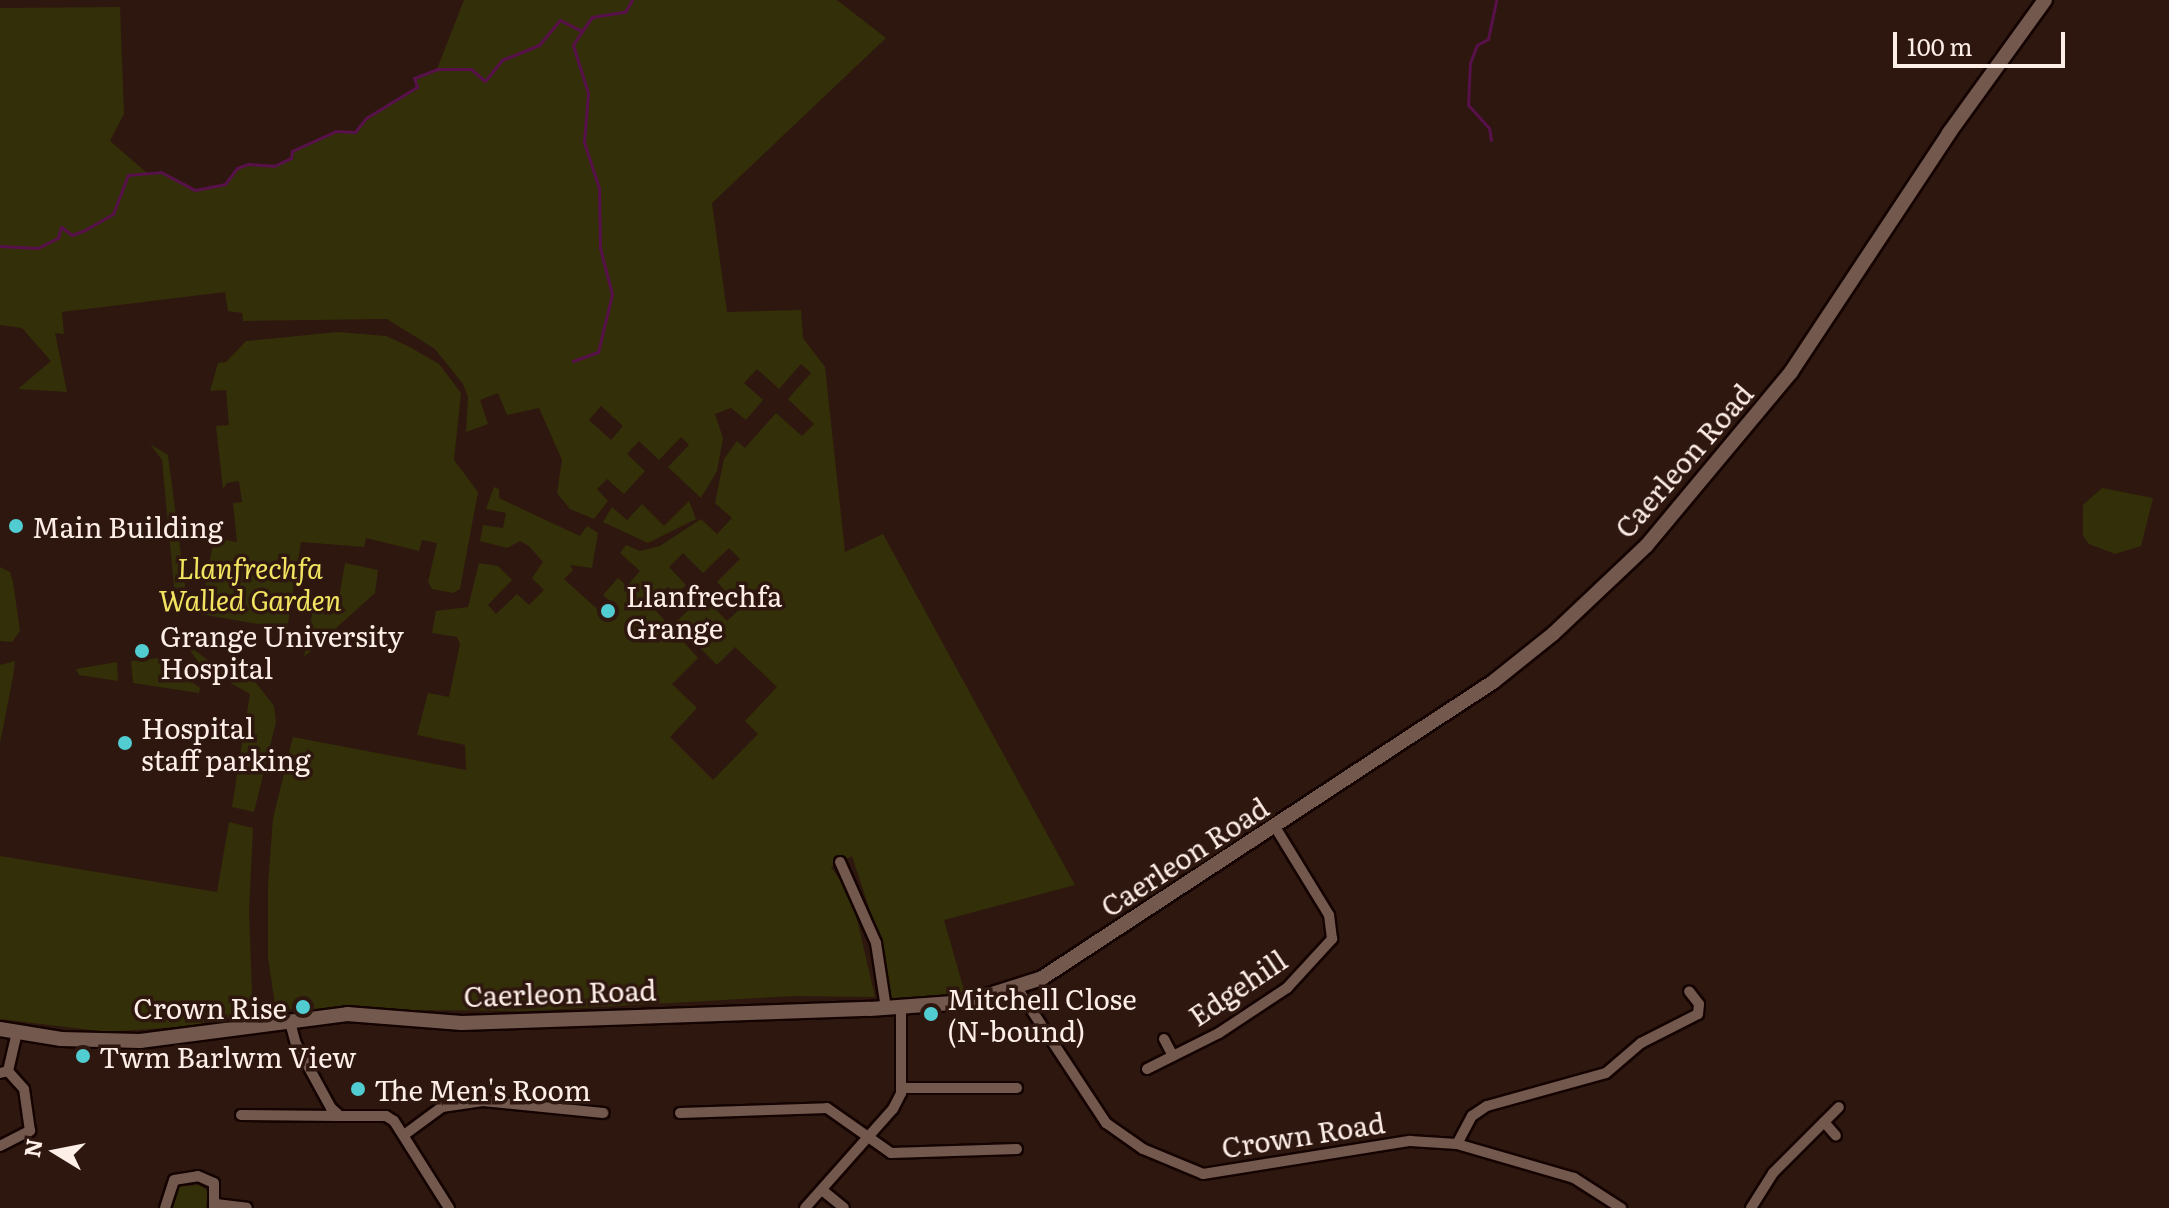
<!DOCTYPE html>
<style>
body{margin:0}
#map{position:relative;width:2169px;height:1208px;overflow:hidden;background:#2e170f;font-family:Literata,serif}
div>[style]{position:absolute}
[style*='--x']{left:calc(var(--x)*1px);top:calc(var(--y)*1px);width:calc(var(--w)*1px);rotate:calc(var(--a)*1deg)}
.green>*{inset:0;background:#332f08}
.stream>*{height:3px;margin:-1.5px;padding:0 1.5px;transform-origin:1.5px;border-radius:1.5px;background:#58114a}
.roads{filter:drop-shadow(2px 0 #140300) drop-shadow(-2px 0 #140300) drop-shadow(0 2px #140300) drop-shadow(0 -2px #140300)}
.street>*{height:10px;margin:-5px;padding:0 5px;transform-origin:5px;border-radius:5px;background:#73584e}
.secondary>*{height:14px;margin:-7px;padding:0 7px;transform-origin:7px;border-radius:7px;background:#73584e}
.dots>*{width:22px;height:22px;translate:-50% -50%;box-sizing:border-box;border:4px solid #2e170f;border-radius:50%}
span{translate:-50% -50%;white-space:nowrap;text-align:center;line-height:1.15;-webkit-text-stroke:7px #2e170f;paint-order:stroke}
.street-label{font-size:28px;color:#feeee8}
.poi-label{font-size:28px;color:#feeee8}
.left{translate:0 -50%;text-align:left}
.right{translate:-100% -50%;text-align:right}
.park-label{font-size:28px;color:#f2e460;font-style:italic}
.north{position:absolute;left:16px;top:1112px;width:80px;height:80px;-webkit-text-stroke:6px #2e170f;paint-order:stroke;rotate:280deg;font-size:22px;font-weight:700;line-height:32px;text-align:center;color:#feeee8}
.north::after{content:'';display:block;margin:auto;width:28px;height:36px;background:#feeee8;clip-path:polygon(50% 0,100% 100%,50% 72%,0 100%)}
.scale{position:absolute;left:1893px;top:32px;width:172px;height:36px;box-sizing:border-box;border:4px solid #feeee8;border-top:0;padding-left:10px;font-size:24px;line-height:28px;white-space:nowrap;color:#feeee8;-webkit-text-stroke:6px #2e170f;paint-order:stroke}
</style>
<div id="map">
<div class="green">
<div style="clip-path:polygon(evenodd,464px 0,837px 0,886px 38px,712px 203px,727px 312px,801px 310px,803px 338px,825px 367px,845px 552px,883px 534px,1075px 885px,944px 920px,964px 990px,953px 998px,889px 1002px,875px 926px,852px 856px,831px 867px,852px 897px,875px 997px,795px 996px,527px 1011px,286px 1009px,275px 1005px,268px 957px,268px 885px,273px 818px,293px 737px,466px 770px,465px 745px,417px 735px,428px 693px,449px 697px,460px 644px,457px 637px,432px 633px,436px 611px,468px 607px,479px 563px,498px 566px,512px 580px,488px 605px,496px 614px,517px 594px,529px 605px,544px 590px,532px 578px,543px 562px,529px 546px,520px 541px,507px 548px,480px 541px,483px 525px,503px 528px,506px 513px,486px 509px,494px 487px,499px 489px,499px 498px,554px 524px,580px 536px,587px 526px,598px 533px,592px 568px,570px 565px,573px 570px,564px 579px,606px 617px,615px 606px,603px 595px,618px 578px,627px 586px,640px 571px,620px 553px,626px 545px,640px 551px,660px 546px,701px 519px,717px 534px,732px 518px,715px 503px,724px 459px,737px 441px,745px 448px,776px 413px,802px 436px,814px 424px,788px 399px,811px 373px,801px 364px,779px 389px,757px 369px,744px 383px,763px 400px,746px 420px,731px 408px,715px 414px,723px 438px,717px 471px,701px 498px,668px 467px,689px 445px,681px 437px,659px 460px,639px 441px,627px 454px,645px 471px,624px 494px,607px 479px,597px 489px,608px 501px,594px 519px,570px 509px,557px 493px,562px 460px,539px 408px,507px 415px,498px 393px,480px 400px,488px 424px,466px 432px,468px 397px,463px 384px,435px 349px,387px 319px,243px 321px,242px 313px,228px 311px,225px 292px,62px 312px,64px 334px,55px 333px,67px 392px,18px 389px,51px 361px,22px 328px,0 325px,0 8px,120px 7px,124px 114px,110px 141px,147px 173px,161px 172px,196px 190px,225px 184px,237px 168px,248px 164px,274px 166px,290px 158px,292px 151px,336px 131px,355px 131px,367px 118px,416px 87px,414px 78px,437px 69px,464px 0,601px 406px,623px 426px,611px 440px,589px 420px,601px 406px,464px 0,729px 548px,740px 559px,717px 582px,741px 608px,727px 621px,703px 596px,675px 623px,717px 665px,735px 647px,777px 687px,745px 721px,758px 734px,713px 780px,670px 737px,697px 708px,672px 684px,698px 658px,649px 603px,645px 590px,655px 595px,668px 587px,676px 595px,686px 585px,669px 567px,683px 553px,703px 573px,729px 548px)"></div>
<div style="clip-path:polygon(338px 332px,386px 336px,408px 346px,439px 364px,461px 393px,454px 460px,478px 492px,460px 589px,453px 593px,432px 589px,428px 582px,437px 543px,422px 540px,419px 551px,366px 538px,364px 547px,301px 542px,287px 629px,200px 614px,214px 538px,237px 542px,233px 503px,242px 502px,239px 481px,227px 483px,223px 489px,216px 426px,229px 425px,226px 390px,210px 391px,218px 363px,226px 362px,246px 341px)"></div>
<div style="clip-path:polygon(150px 444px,168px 455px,185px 586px,177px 618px,162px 460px)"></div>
<div style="clip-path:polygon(2102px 488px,2153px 498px,2141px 546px,2115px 554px,2089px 544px,2083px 536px,2083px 505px)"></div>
<div style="clip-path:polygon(689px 501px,696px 519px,648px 543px,603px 522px,612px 507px,627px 520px,642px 504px,664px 526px)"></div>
<div style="clip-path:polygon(345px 563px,378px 570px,375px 593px,304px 657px,316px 594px,339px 598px)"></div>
<div style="clip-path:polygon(0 567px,10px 572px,13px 582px,20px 631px,12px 642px,0 641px)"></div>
<div style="clip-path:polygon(185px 643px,224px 672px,253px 679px,274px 706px,276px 722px,254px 812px,232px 807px,250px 694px,201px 666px)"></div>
<div style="clip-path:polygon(158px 658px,200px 688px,199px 693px,133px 683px,131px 661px)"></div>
<div style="clip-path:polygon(15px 661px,13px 677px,0 743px,0 665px)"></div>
<div style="clip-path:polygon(117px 662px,118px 681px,79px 675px,76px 669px)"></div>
<div style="clip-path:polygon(229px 822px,253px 828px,249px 911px,252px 994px,240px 1014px,191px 1026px,107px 1032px,0 1019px,0 856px,217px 892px)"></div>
<div style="clip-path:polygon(199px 1185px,208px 1191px,206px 1208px,170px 1208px,175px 1187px)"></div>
</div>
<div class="stream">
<div style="--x:1491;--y:140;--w:12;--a:-99"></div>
<div style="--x:1489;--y:128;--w:31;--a:-132"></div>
<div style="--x:1468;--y:105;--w:42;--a:-87.3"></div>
<div style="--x:1470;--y:63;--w:19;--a:-69"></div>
<div style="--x:1477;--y:45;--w:13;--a:-29"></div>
<div style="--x:1488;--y:39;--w:40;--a:-78"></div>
<div style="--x:0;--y:246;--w:38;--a:3"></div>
<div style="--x:38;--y:248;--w:22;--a:-27"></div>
<div style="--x:58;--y:238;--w:11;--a:-75"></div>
<div style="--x:61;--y:227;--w:14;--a:36"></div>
<div style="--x:72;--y:235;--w:14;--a:-21"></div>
<div style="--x:85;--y:230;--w:32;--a:-30"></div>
<div style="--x:113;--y:214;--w:42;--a:-69"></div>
<div style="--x:128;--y:175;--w:33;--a:-5"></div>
<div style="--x:161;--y:172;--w:38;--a:28"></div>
<div style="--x:195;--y:190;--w:31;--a:-11"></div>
<div style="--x:225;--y:184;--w:20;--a:-53"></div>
<div style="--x:237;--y:168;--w:12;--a:-20"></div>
<div style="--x:248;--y:164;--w:26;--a:4"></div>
<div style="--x:274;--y:166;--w:19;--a:-25"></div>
<div style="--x:291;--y:158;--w:7;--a:-82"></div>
<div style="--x:292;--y:151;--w:48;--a:-24.4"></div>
<div style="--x:336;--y:131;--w:19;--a:3"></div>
<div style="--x:355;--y:132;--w:18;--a:-52"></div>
<div style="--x:366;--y:118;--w:60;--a:-31.3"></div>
<div style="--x:417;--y:87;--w:9;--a:-108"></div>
<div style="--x:414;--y:78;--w:25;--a:-21"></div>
<div style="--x:437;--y:69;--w:34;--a:0"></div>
<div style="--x:471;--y:69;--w:18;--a:41"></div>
<div style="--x:485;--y:81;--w:27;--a:-51"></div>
<div style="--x:502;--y:60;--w:40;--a:-22"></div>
<div style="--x:539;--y:45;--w:33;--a:-50"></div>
<div style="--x:560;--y:20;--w:25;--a:27"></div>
<div style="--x:582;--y:31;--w:17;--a:-54"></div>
<div style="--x:592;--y:17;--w:33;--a:-9"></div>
<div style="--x:625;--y:12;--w:14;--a:-60"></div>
<div style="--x:573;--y:361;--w:27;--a:-20"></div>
<div style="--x:598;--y:352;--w:60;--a:-76.4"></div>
<div style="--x:612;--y:294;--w:48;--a:-104.6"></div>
<div style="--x:600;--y:248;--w:60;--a:-91"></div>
<div style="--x:599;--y:188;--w:48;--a:-108.1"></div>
<div style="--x:584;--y:142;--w:49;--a:-85.3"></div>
<div style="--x:588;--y:93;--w:50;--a:-107.4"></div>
<div style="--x:573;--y:45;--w:17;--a:-57"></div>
</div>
<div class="roads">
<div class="street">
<div style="--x:840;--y:862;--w:89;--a:66"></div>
<div style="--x:876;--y:943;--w:66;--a:81.3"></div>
<div style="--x:1017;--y:988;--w:162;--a:56.6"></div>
<div style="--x:1106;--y:1123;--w:45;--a:35.1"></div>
<div style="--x:1143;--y:1149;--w:65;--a:22.6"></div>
<div style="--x:1203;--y:1174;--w:210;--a:-9.1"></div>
<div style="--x:1410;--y:1141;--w:47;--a:3.7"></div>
<div style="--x:1457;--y:1144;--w:122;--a:16.2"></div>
<div style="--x:1574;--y:1178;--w:56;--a:32.6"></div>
<div style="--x:290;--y:1022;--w:23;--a:75"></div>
<div style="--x:296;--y:1044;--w:73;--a:61.3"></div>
<div style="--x:331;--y:1108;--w:12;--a:42"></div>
<div style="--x:340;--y:1116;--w:46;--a:0"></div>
<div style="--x:386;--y:1116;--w:9;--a:32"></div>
<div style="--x:394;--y:1121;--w:103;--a:57.7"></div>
<div style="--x:1164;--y:1039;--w:19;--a:62"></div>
<div style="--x:1147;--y:1069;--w:80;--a:-26.6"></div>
<div style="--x:1219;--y:1033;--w:82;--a:-33.5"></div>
<div style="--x:1287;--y:988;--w:67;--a:-47.4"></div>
<div style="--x:1332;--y:939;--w:24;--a:-97"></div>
<div style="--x:1329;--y:915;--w:103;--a:-121.5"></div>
<div style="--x:0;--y:1073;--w:8;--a:-14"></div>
<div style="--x:8;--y:1071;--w:40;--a:-77"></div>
<div style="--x:902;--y:1088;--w:115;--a:0"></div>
<div style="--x:680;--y:1113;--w:147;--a:-1.9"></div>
<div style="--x:827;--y:1108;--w:78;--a:35.1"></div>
<div style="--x:891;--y:1153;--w:126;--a:-1.8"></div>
<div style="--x:241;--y:1115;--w:99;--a:0.6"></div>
<div style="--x:1824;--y:1122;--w:18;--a:49"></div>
<div style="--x:404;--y:1135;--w:47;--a:-36.4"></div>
<div style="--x:442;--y:1107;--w:41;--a:-8.3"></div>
<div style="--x:483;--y:1101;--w:121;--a:5.7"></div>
<div style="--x:1457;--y:1144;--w:32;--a:-62"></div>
<div style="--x:1472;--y:1116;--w:18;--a:-34"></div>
<div style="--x:1487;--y:1106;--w:123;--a:-15.5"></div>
<div style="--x:1606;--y:1073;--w:46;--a:-40.6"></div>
<div style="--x:1641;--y:1043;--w:64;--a:-27"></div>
<div style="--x:1698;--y:1014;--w:10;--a:-84"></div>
<div style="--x:1699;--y:1004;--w:16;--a:-128"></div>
<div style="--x:0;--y:1146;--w:34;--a:-27"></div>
<div style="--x:30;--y:1131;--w:42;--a:-98.1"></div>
<div style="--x:24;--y:1089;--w:24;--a:-132"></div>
<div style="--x:822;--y:1190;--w:28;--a:39"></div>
<div style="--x:216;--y:1204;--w:31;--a:7"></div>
<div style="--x:165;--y:1208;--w:29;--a:-72"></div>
<div style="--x:174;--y:1180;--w:24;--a:-9"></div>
<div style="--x:198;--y:1176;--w:17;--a:24"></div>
<div style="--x:214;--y:1183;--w:25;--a:90"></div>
<div style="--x:805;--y:1208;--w:132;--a:-48.4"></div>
<div style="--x:893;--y:1109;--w:18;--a:-63"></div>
<div style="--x:901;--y:1093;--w:85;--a:-90"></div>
<div style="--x:1751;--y:1208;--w:41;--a:-57.8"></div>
<div style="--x:1773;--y:1173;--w:93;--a:-45"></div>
</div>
<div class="secondary">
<div style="--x:0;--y:1029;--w:62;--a:9.3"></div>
<div style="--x:61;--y:1039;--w:79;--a:1.5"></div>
<div style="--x:140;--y:1041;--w:209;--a:-7.4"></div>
<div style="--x:347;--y:1014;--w:115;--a:4.5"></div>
<div style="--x:462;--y:1023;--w:408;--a:-2"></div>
<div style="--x:870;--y:1009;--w:97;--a:-4.1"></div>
<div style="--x:967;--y:1002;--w:79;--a:-17.7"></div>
<div style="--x:1042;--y:978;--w:539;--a:-33.28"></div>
<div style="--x:1493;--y:682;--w:77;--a:-38.7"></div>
<div style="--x:1553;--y:634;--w:129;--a:-43.4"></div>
<div style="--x:1647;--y:545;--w:225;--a:-50.2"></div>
<div style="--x:1791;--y:372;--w:287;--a:-56.5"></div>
<div style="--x:1949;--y:133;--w:164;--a:-54.2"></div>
</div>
</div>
<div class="dots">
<div style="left:16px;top:526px;background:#51ccd1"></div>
<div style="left:608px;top:611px;background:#51ccd1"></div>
<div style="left:142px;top:651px;background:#51ccd1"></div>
<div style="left:125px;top:743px;background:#51ccd1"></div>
<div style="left:303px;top:1007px;background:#51ccd1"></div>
<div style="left:931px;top:1014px;background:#51ccd1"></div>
<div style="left:83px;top:1056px;background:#51ccd1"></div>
<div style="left:358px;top:1089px;background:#51ccd1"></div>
</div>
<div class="street-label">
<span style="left:1683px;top:460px;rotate:-49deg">Caerleon Road</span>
<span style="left:1184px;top:856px;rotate:-33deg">Caerleon Road</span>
<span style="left:1237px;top:987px;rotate:-34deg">Edgehill</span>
<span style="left:560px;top:992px;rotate:-2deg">Caerleon Road</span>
<span style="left:1303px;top:1134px;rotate:-9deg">Crown Road</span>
</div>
<div class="poi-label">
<span class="left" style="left:32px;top:526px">Main Building</span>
<span class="left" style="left:626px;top:611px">Llanfrechfa<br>Grange</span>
<span class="left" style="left:160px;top:651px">Grange University<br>Hospital</span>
<span class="left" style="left:141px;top:743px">Hospital<br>staff parking</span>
<span class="left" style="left:947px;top:1014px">Mitchell Close<br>(N-bound)</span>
<span class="right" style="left:287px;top:1007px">Crown Rise</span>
<span class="left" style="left:99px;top:1056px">Twm Barlwm View</span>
<span class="left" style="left:374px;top:1089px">The Men's Room</span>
</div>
<div class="park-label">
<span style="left:250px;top:583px">Llanfrechfa<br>Walled Garden</span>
</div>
<div class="north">N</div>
<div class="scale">100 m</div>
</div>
